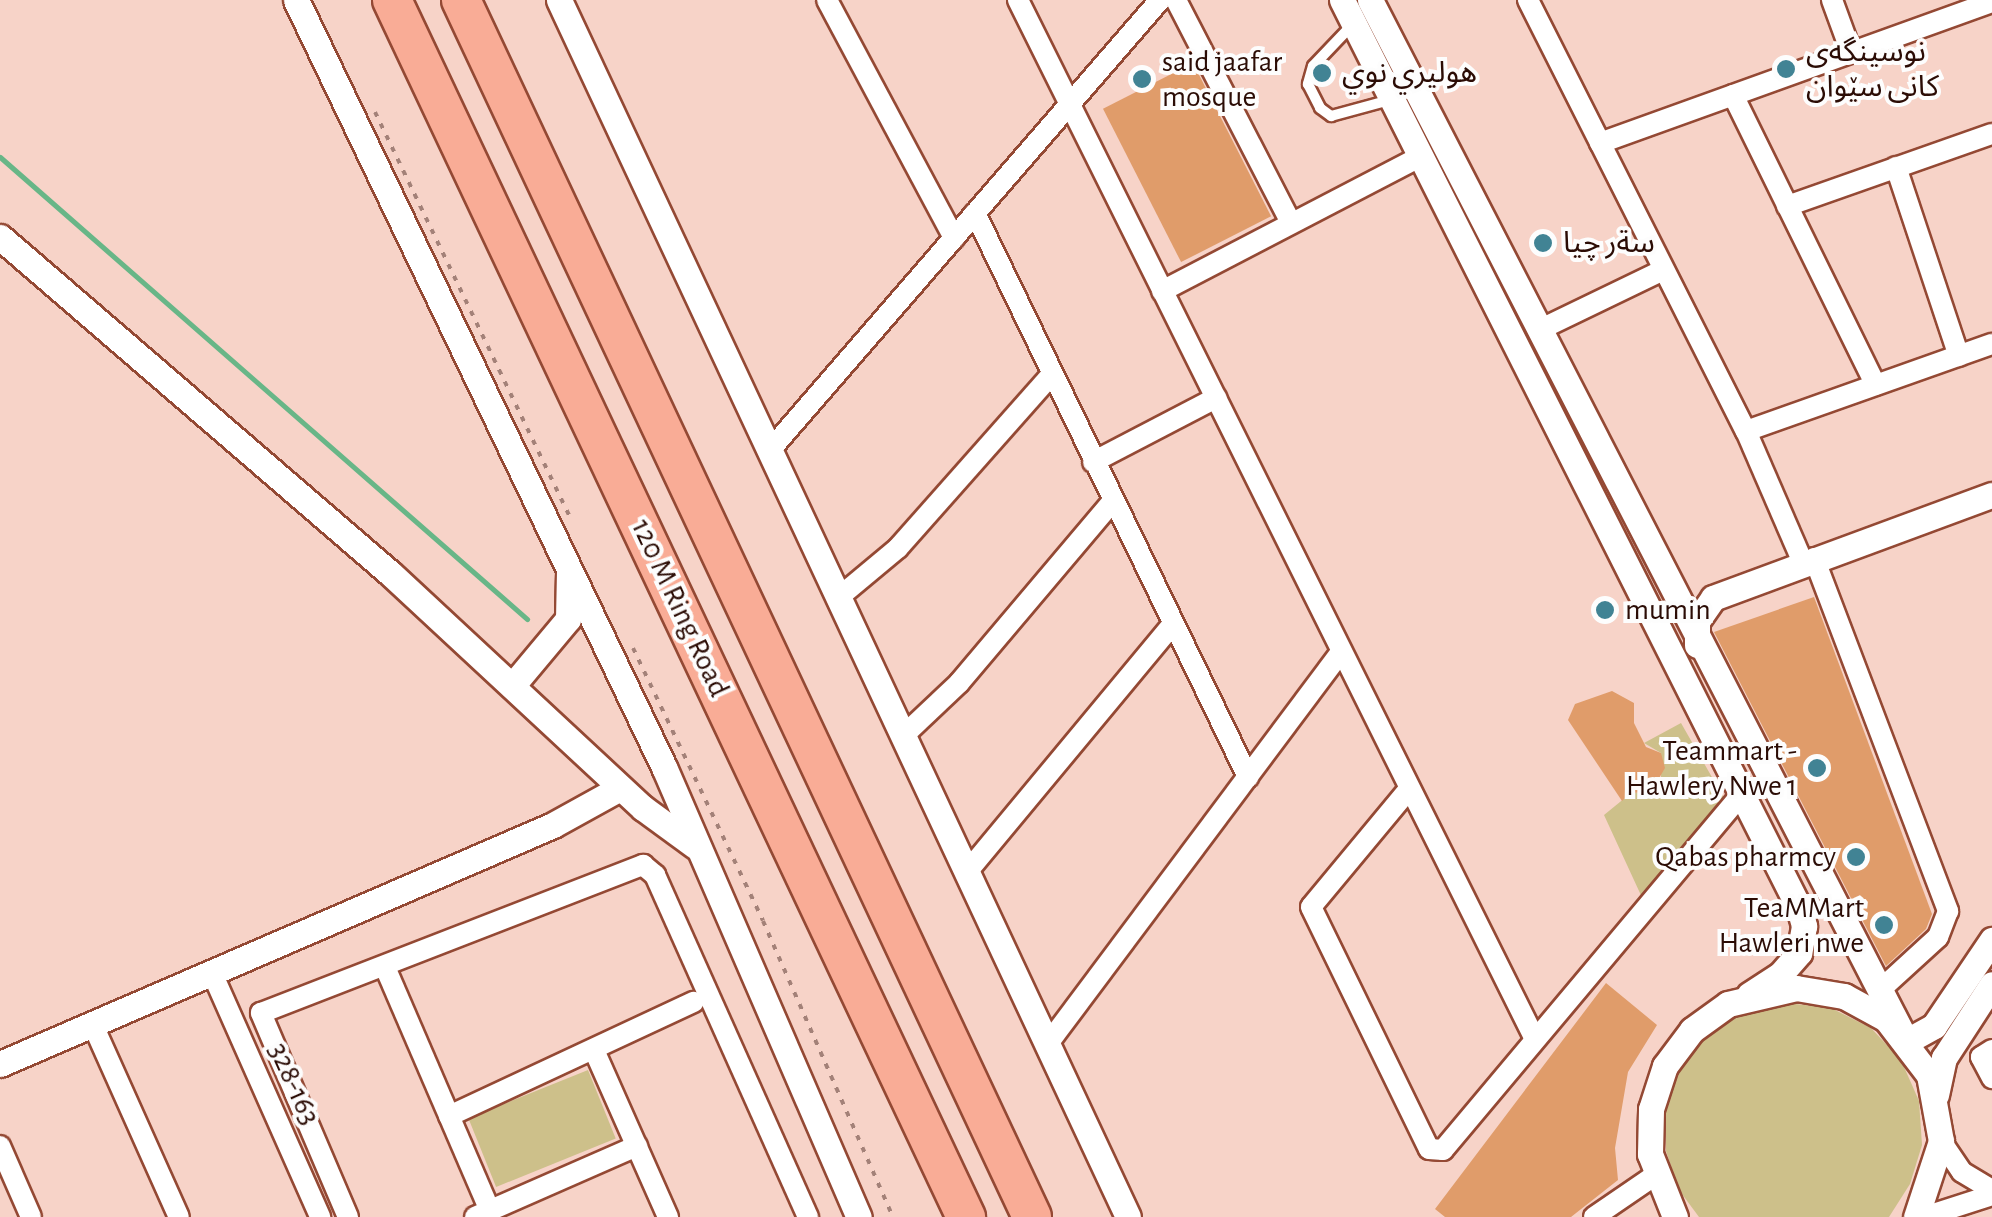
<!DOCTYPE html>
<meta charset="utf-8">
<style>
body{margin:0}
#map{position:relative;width:1992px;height:1217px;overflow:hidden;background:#f7d3c8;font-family:"Alegreya Sans","Noto Sans Arabic",sans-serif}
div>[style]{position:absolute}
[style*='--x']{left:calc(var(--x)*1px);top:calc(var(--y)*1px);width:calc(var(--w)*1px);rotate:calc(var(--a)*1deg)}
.green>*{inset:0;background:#cdc08a;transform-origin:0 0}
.stream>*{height:5px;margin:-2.5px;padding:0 2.5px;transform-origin:2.5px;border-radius:2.5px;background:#68b687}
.building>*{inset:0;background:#e09c6a;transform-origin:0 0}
.path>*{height:4px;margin-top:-2px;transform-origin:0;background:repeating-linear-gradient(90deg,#a38178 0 5px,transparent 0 13px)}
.roads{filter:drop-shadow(2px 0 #944934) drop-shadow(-2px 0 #944934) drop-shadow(0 2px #944934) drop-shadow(0 -2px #944934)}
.service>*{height:10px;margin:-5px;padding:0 5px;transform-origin:5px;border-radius:5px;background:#fff}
.minor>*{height:20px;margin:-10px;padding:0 10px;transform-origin:10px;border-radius:10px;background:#fff}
.tertiary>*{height:25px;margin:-12.5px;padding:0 12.5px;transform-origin:12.5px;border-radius:12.5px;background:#fff}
.motorway>*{height:38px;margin:-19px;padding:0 19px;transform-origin:19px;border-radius:19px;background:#f9ac96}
.dots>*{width:28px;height:28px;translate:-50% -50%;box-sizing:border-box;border:5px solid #fdfdfd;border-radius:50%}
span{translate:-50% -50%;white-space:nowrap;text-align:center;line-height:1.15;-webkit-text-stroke:8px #fdfdfd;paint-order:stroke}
.poi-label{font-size:30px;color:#2b0c05}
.left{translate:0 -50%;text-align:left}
.right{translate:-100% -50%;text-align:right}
.street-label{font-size:30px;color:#2b0c05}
</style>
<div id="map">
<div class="green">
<div style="clip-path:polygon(1681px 723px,1725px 800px,1645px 904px,1604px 815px,1631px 793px,1651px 792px,1661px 782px,1661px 753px,1644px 743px)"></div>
<div style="clip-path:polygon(1787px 1003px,1831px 1008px,1871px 1028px,1901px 1060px,1919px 1101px,1922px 1145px,1910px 1184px,1889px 1217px,1699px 1217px,1679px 1190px,1666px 1151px,1666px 1110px,1679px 1071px,1706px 1036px,1744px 1012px)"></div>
<div style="left:588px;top:1070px;width:74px;height:129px;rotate:68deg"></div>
</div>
<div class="stream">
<div style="--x:0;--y:157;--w:701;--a:41.24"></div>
</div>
<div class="building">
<div style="left:1193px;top:63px;width:172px;height:101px;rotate:63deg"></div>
<div style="clip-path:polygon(1814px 597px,1932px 914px,1926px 929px,1886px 966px,1714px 632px)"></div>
<div style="clip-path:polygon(1612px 691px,1634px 703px,1634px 723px,1646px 747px,1661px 753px,1665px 768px,1651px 792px,1631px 793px,1622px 801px,1568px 720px,1575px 704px)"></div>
<div style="clip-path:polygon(1606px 983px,1657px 1025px,1628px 1072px,1615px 1148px,1618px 1180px,1571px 1217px,1445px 1217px,1435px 1209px)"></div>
</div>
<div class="path">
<div style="--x:375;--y:112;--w:450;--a:64.3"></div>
<div style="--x:633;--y:648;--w:302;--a:64.5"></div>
<div style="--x:763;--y:921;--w:323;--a:66.3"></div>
</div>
<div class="roads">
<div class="service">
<div style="--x:1353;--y:24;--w:58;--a:133.6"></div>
<div style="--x:1313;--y:66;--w:19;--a:106"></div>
<div style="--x:1308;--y:84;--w:27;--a:63"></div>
<div style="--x:1320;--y:108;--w:14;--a:36"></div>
<div style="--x:1331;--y:116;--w:61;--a:-15.2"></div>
</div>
<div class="minor">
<div style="--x:827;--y:0;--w:270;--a:61.9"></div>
<div style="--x:1018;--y:0;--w:1156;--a:63.55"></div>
<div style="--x:1176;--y:0;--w:249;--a:62.7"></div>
<div style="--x:1528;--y:0;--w:483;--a:63.2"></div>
<div style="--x:1746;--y:431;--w:144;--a:66.6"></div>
<div style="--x:1832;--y:0;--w:55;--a:69.9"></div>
<div style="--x:1733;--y:95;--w:323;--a:63.8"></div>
<div style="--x:1600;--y:143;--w:417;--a:-19.8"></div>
<div style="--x:1896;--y:167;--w:199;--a:71.6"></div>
<div style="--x:1787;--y:206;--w:217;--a:-19.4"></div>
<div style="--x:975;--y:213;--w:627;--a:64.17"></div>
<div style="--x:1162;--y:291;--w:292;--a:-27.5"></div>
<div style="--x:1539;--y:330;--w:138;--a:-25.8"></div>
<div style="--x:1746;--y:431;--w:261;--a:-19.5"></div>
<div style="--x:771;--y:449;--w:594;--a:-49.1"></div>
<div style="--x:1093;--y:462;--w:139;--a:-27.5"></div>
<div style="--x:1814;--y:558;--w:378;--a:69.2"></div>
<div style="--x:1948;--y:911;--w:28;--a:111"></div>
<div style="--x:1938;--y:937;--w:79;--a:137.6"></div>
<div style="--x:838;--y:598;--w:78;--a:-39.8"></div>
<div style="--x:898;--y:548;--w:231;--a:-48.5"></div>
<div style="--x:903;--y:736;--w:77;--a:-43.4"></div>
<div style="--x:959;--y:683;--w:238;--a:-49.8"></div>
<div style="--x:1409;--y:789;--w:153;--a:129.7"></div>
<div style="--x:1311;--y:907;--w:269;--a:64"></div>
<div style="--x:1429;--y:1149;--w:14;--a:4"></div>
<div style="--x:1443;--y:1150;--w:465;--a:-50"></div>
<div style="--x:967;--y:872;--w:322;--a:-50.3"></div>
<div style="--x:388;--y:974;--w:258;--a:66.7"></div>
<div style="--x:213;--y:975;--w:265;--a:66.1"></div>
<div style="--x:93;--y:1025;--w:210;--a:65.9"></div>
<div style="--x:1047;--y:1045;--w:491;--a:-53.2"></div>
<div style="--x:594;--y:1050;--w:183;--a:66.1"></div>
<div style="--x:1992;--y:1050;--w:13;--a:148"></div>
<div style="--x:1981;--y:1057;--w:24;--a:62"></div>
<div style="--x:449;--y:1116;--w:270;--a:-25"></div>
<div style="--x:1941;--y:1141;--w:37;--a:56"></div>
<div style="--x:1962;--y:1172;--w:35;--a:31"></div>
<div style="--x:0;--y:1146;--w:77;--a:66.4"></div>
<div style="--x:348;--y:1217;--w:222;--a:-113.1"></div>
<div style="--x:261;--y:1013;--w:410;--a:-21.2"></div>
<div style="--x:643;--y:865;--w:16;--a:40"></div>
<div style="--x:655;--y:875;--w:375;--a:65.9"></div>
<div style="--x:475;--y:1217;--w:177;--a:-23.7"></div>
<div style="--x:1594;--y:1217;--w:73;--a:-34.3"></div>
<div style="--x:1924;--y:1217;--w:71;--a:-17.9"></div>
</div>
<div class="tertiary">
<div style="--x:296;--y:0;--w:851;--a:64.37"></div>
<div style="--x:664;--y:767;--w:490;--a:66.6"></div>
<div style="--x:559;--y:0;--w:1343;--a:64.94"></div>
<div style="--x:1342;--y:0;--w:1017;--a:63.28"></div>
<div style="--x:1799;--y:908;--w:19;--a:74"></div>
<div style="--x:1804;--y:926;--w:27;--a:100"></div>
<div style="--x:1799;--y:953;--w:28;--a:131"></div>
<div style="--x:1781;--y:974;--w:38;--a:147"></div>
<div style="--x:1370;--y:0;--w:1164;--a:62.75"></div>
<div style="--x:0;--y:237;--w:516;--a:40.76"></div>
<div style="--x:391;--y:574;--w:344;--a:42.9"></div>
<div style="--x:643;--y:808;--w:64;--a:36.2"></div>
<div style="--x:1697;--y:645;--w:24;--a:-90"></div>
<div style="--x:1697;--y:621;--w:28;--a:-55"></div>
<div style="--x:1713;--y:598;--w:297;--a:-20.3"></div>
<div style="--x:512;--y:686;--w:87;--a:-50.1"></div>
<div style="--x:568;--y:619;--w:46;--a:-88.8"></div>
<div style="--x:1907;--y:1041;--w:31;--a:-29"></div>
<div style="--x:1934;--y:1026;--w:104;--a:-56"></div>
<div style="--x:0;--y:1064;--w:602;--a:-23.37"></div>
<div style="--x:553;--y:825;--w:77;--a:-28.9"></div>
<div style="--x:1936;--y:1095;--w:38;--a:-78"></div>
<div style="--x:1944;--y:1058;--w:88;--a:-57"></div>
<div style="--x:1675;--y:1217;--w:68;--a:-111.6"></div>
<div style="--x:1650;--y:1154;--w:45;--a:-88.7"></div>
<div style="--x:1651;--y:1109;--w:45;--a:-72"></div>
<div style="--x:1665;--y:1066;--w:45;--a:-53.1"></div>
<div style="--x:1692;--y:1030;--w:44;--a:-35.8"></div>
<div style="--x:1728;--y:1004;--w:70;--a:-13.2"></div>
<div style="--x:1796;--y:988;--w:49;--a:9.5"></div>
<div style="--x:1844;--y:996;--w:48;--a:28.7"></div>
<div style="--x:1886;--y:1019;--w:71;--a:52.5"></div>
<div style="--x:1929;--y:1075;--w:67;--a:79.7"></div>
<div style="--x:1941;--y:1141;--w:80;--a:108.2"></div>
</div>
<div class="motorway">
<div style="--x:392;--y:0;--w:1346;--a:64.75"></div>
<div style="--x:461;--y:0;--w:1344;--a:64.86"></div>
</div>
</div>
<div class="dots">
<div style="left:1786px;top:69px;background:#418394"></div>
<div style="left:1322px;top:73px;background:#418394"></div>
<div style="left:1142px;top:79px;background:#418394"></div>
<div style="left:1543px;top:243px;background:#418394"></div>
<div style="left:1605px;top:610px;background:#418394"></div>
<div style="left:1817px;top:768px;background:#418394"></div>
<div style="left:1856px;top:857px;background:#418394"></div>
<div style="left:1884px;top:925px;background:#418394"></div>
</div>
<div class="poi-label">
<span class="left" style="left:1806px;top:69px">نوسینگەی<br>کانی سێوان</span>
<span class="left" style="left:1162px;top:79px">said jaafar<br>mosque</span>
<span class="left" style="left:1342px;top:73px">هوليري نوي</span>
<span class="left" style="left:1563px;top:243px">سةر چيا</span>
<span class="left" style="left:1625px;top:610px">mumin</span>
<span class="right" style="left:1797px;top:768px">Teammart -<br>Hawlery Nwe 1</span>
<span class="right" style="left:1836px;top:857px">Qabas pharmcy</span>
<span class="right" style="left:1864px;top:925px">TeaMMart<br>Hawleri nwe</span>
</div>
<div class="street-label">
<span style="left:680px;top:608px;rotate:65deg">120 M Ring Road</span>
<span style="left:294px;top:1084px;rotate:66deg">328-163</span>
</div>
</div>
